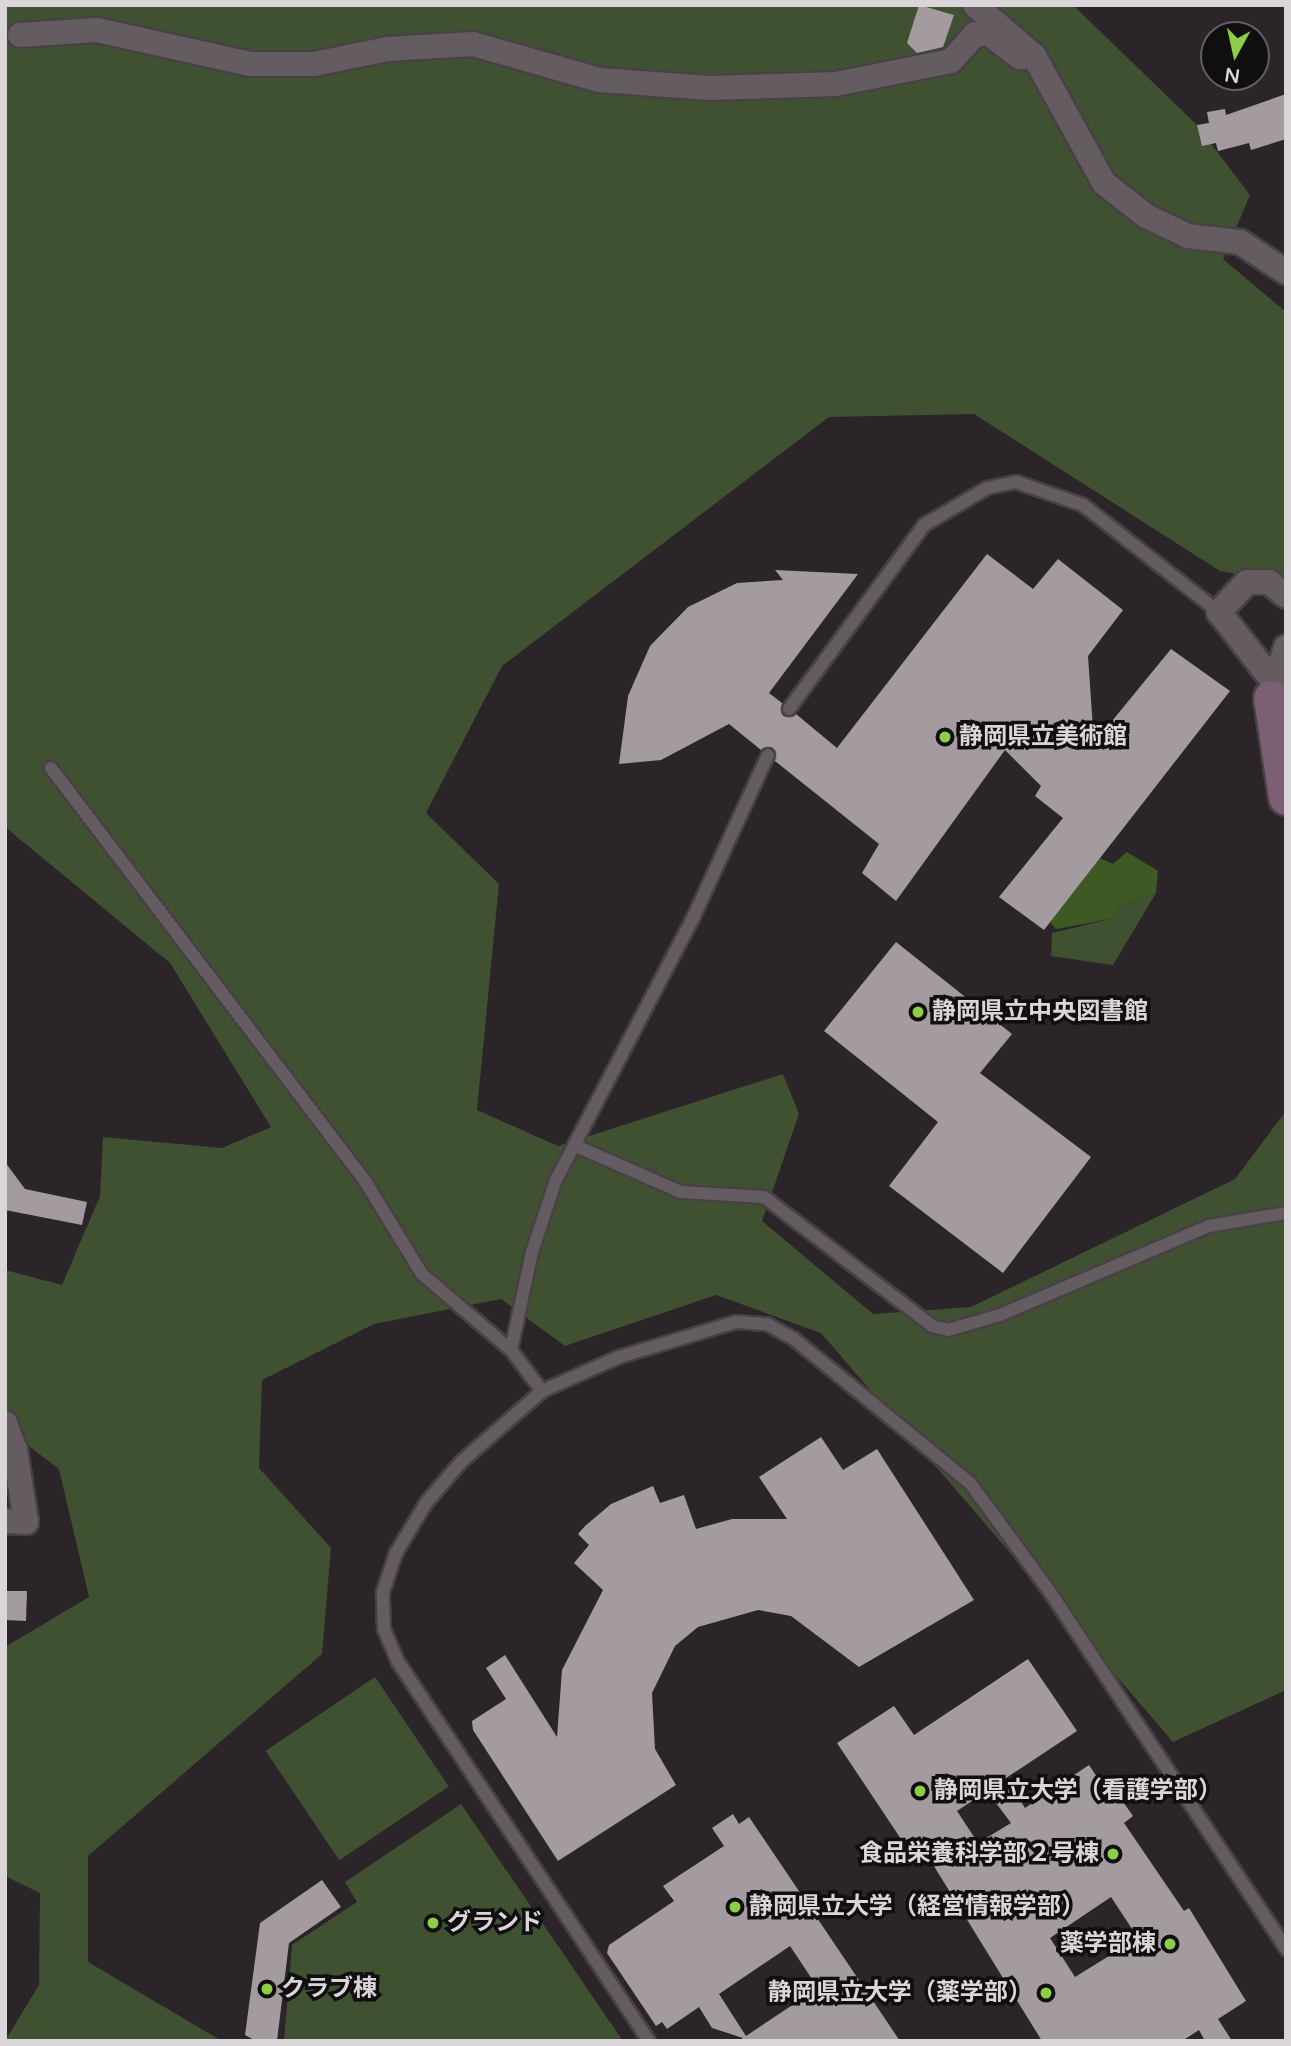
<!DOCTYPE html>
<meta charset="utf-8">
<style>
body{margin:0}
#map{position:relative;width:1291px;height:2046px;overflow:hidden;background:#2b2428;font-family:"Varela Round","Noto Sans JP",sans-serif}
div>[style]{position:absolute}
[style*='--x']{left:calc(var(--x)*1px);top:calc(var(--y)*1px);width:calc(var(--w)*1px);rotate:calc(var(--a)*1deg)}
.green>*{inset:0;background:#3f5130;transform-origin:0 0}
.water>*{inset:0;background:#3f5925}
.building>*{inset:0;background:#a49ba0}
.roads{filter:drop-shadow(2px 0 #474145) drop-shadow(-2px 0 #474145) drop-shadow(0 2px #474145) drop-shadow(0 -2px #474145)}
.lane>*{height:12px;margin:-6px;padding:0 6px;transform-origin:6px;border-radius:6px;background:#645c61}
.street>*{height:24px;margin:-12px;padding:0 12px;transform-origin:12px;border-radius:12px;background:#645c61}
.secondary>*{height:35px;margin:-17.5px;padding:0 17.5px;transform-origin:17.5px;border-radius:17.5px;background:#7d5f73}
.dots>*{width:19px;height:19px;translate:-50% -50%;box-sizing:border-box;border:4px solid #110e10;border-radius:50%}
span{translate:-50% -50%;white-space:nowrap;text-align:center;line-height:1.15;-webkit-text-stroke:7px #110e10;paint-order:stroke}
.poi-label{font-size:24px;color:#dad5d8;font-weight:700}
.left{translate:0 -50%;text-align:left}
.right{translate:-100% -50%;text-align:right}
.frame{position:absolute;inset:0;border:7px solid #dad5d8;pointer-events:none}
.north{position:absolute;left:1200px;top:21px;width:70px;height:70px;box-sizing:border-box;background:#110e10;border:2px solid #615e60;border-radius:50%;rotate:188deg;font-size:19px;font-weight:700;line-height:28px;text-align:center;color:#dad5d8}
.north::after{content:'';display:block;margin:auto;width:24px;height:32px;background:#8cce45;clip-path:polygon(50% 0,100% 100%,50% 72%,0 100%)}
</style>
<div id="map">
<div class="green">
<div style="clip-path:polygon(5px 5px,1073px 5px,1197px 125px,1250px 195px,1223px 259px,1286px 312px,1286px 583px,1220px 571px,974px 414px,829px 417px,502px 666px,426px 813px,499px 884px,477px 1110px,558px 1146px,783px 1074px,799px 1114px,762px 1221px,873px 1314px,971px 1307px,1235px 1179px,1286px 1111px,1286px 1690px,1173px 1742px,821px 1333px,716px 1295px,565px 1346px,501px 1299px,374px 1324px,262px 1380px,259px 1468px,331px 1548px,322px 1654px,88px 1856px,88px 1962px,222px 2041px,5px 2041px,39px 1985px,40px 1893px,5px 1876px,5px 1647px,89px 1597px,59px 1469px,5px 1428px,5px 1270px,62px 1285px,100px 1196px,103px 1137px,222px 1148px,271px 1127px,170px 963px,5px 827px)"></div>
<div style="clip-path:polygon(1156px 893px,1113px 965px,1051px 956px,1052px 933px,1110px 919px,1123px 905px)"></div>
<div style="left:375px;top:1677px;width:132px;height:132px;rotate:56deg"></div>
<div style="clip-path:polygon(461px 1804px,623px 2041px,284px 2041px,292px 1945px,357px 1902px,345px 1882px)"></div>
</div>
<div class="water">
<div style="clip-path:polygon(1127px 852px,1158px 871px,1156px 893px,1123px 905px,1110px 919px,1056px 929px,1050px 922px,1100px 858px,1113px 864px)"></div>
</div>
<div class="building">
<div style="clip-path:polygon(919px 5px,954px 15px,943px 47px,917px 53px,907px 43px)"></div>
<div style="clip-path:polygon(1286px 94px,1286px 139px,1251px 150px,1249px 143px,1218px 151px,1216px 143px,1202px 146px,1197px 125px,1209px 123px,1207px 112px,1225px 109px,1226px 115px)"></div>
<div style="clip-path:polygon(987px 554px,1033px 589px,1058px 559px,1123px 610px,1088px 656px,1094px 743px,1171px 649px,1230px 691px,1044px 930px,999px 897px,1063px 818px,1035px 796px,1041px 786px,1005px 750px,896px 901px,862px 873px,879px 844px,775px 761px,772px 747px,761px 750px,729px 724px,661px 760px,619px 764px,628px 696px,650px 646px,688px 607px,737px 583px,783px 580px,775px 570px,858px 574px,769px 693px,782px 703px,783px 716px,796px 714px,837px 748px)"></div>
<div style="clip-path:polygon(896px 942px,1012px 1034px,980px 1073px,1091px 1157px,1003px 1273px,889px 1186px,938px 1122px,824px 1031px)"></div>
<div style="clip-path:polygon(5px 1162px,25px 1189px,87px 1202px,82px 1225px,5px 1210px)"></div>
<div style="clip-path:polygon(821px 1437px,843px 1470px,877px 1449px,974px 1600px,859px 1667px,791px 1616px,758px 1610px,698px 1627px,675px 1646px,652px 1693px,655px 1749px,676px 1785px,558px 1861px,473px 1730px,472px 1721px,506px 1699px,486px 1668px,505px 1655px,557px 1737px,562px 1670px,603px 1590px,574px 1563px,589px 1545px,578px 1534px,585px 1526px,611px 1504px,653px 1486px,660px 1503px,684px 1495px,696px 1529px,732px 1519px,787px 1519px,759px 1477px)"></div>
<div style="clip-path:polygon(5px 1591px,27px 1591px,26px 1621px,7px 1620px)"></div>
<div style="clip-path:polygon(evenodd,1028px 1659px,1077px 1731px,1006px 1778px,1025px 1808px,1089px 1765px,1101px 1783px,1107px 1779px,1133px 1816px,1124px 1823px,1184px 1911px,1189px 1908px,1246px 2001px,1218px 2019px,1232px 2041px,1205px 2041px,1199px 2030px,1182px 2041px,1042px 2041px,924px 1850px,913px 1857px,837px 1743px,894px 1706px,914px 1735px,1028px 1659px,987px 1791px,1011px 1823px,978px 1843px,957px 1811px,987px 1791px,1028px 1659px,1111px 1897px,1138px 1938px,1075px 1977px,1050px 1938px,1111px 1897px)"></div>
<div style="clip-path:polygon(evenodd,733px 1814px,739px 1824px,749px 1817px,900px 2041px,739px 2041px,743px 2038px,712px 2028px,699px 2007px,667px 2029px,662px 2022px,656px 2026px,607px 1953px,609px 1945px,674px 1901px,663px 1886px,724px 1846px,712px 1828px,733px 1814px,790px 1946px,818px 1988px,746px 2036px,719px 1994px,790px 1946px)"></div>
<div style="clip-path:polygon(322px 1880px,341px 1907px,289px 1943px,277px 2041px,256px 2041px,245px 2035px,260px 1923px)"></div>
</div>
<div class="roads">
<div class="lane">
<div style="--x:789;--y:709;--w:228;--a:-53.7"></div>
<div style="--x:924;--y:525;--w:73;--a:-30.4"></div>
<div style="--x:987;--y:488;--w:30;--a:-12"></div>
<div style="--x:1016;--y:482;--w:71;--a:18.9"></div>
<div style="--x:1083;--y:505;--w:173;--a:38.2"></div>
<div style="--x:51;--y:768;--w:519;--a:52.75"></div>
<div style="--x:365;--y:1181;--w:109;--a:58.5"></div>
<div style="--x:422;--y:1274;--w:117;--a:40.5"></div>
<div style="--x:511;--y:1350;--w:51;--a:52.9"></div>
<div style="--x:576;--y:1146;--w:115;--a:23.7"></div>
<div style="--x:681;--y:1192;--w:83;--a:3.4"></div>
<div style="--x:764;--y:1197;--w:212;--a:37.5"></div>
<div style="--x:932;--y:1326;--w:16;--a:14"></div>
<div style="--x:948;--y:1330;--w:54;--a:-16.1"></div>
<div style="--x:1000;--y:1315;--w:227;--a:-23.1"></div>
<div style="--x:1209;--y:1226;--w:78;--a:-9.6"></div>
<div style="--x:511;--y:1350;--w:100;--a:-77.9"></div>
<div style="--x:532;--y:1252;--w:76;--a:-71.6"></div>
<div style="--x:556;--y:1180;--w:298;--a:-62.4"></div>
<div style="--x:694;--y:916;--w:177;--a:-65.3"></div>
<div style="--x:649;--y:2041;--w:455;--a:-123.5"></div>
<div style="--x:398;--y:1662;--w:36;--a:-113"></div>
<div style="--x:384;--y:1629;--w:37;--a:-92"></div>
<div style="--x:383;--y:1592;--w:41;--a:-71.6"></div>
<div style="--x:396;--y:1553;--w:58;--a:-59"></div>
<div style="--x:426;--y:1503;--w:54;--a:-49.5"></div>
<div style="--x:461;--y:1462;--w:108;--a:-41.2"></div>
<div style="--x:542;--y:1391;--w:84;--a:-23.8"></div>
<div style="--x:619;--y:1357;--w:122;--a:-16.7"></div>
<div style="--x:736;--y:1322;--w:31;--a:4"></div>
<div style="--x:767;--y:1324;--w:31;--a:29"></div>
<div style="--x:794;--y:1339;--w:227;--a:39.3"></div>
<div style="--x:970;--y:1483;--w:135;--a:53.7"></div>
<div style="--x:1050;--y:1592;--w:428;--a:56.5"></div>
</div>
<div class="street">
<div style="--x:975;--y:5;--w:78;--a:40.8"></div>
<div style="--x:1034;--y:56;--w:145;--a:61.1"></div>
<div style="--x:1104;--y:183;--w:53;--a:38.2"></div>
<div style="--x:1146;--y:216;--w:47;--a:25.5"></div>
<div style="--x:1188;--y:236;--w:52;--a:6.6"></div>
<div style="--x:1240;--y:242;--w:55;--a:33.1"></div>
<div style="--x:20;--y:35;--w:77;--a:-3.7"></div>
<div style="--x:97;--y:30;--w:157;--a:12.5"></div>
<div style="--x:250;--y:64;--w:64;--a:0"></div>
<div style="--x:314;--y:64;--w:75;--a:-11.6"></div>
<div style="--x:387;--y:49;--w:86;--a:-3.3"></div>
<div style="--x:473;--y:44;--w:131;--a:15.9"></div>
<div style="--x:599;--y:80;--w:111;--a:4.1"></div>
<div style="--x:710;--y:88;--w:126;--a:-1.8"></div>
<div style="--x:836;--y:84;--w:117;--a:-11.3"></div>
<div style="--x:951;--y:61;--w:36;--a:-48"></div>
<div style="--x:975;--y:34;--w:14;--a:0"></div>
<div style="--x:989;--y:34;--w:39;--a:37"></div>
<div style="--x:1020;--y:57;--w:14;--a:-4"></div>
<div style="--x:1273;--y:681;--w:88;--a:-128"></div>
<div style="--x:1219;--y:612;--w:41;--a:-47"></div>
<div style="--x:1247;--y:582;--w:22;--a:0"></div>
<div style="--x:1269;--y:582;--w:22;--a:39"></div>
<div style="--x:1271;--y:694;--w:49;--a:-72.3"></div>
<div style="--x:5;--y:1423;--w:29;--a:70"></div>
<div style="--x:5;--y:1450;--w:10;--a:0"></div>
<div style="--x:15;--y:1450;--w:73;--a:81.3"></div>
<div style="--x:26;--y:1522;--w:21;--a:-177"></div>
</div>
<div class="secondary">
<div style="--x:1271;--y:698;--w:100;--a:81.4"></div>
</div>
</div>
<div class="dots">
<div style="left:945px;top:737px;background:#8cce45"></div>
<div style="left:918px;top:1012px;background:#8cce45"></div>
<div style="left:920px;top:1791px;background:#8cce45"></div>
<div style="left:1113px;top:1854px;background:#8cce45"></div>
<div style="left:735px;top:1907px;background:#8cce45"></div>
<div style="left:433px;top:1923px;background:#8cce45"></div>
<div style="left:1170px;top:1944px;background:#8cce45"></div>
<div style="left:267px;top:1989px;background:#8cce45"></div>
<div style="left:1046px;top:1993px;background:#8cce45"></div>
</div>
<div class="poi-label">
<span class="left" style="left:959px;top:737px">静岡県立美術館</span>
<span class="left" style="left:932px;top:1012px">静岡県立中央図書館</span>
<span class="left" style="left:934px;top:1791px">静岡県立大学（看護学部）</span>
<span class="right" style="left:1099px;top:1854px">食品栄養科学部２号棟</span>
<span class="left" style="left:749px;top:1907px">静岡県立大学（経営情報学部）</span>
<span class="left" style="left:447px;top:1923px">グランド</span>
<span class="right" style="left:1156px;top:1944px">薬学部棟</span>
<span class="left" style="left:281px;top:1989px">クラブ棟</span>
<span class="right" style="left:1032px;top:1993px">静岡県立大学（薬学部）</span>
</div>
<div class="frame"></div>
<div class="north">N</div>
</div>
